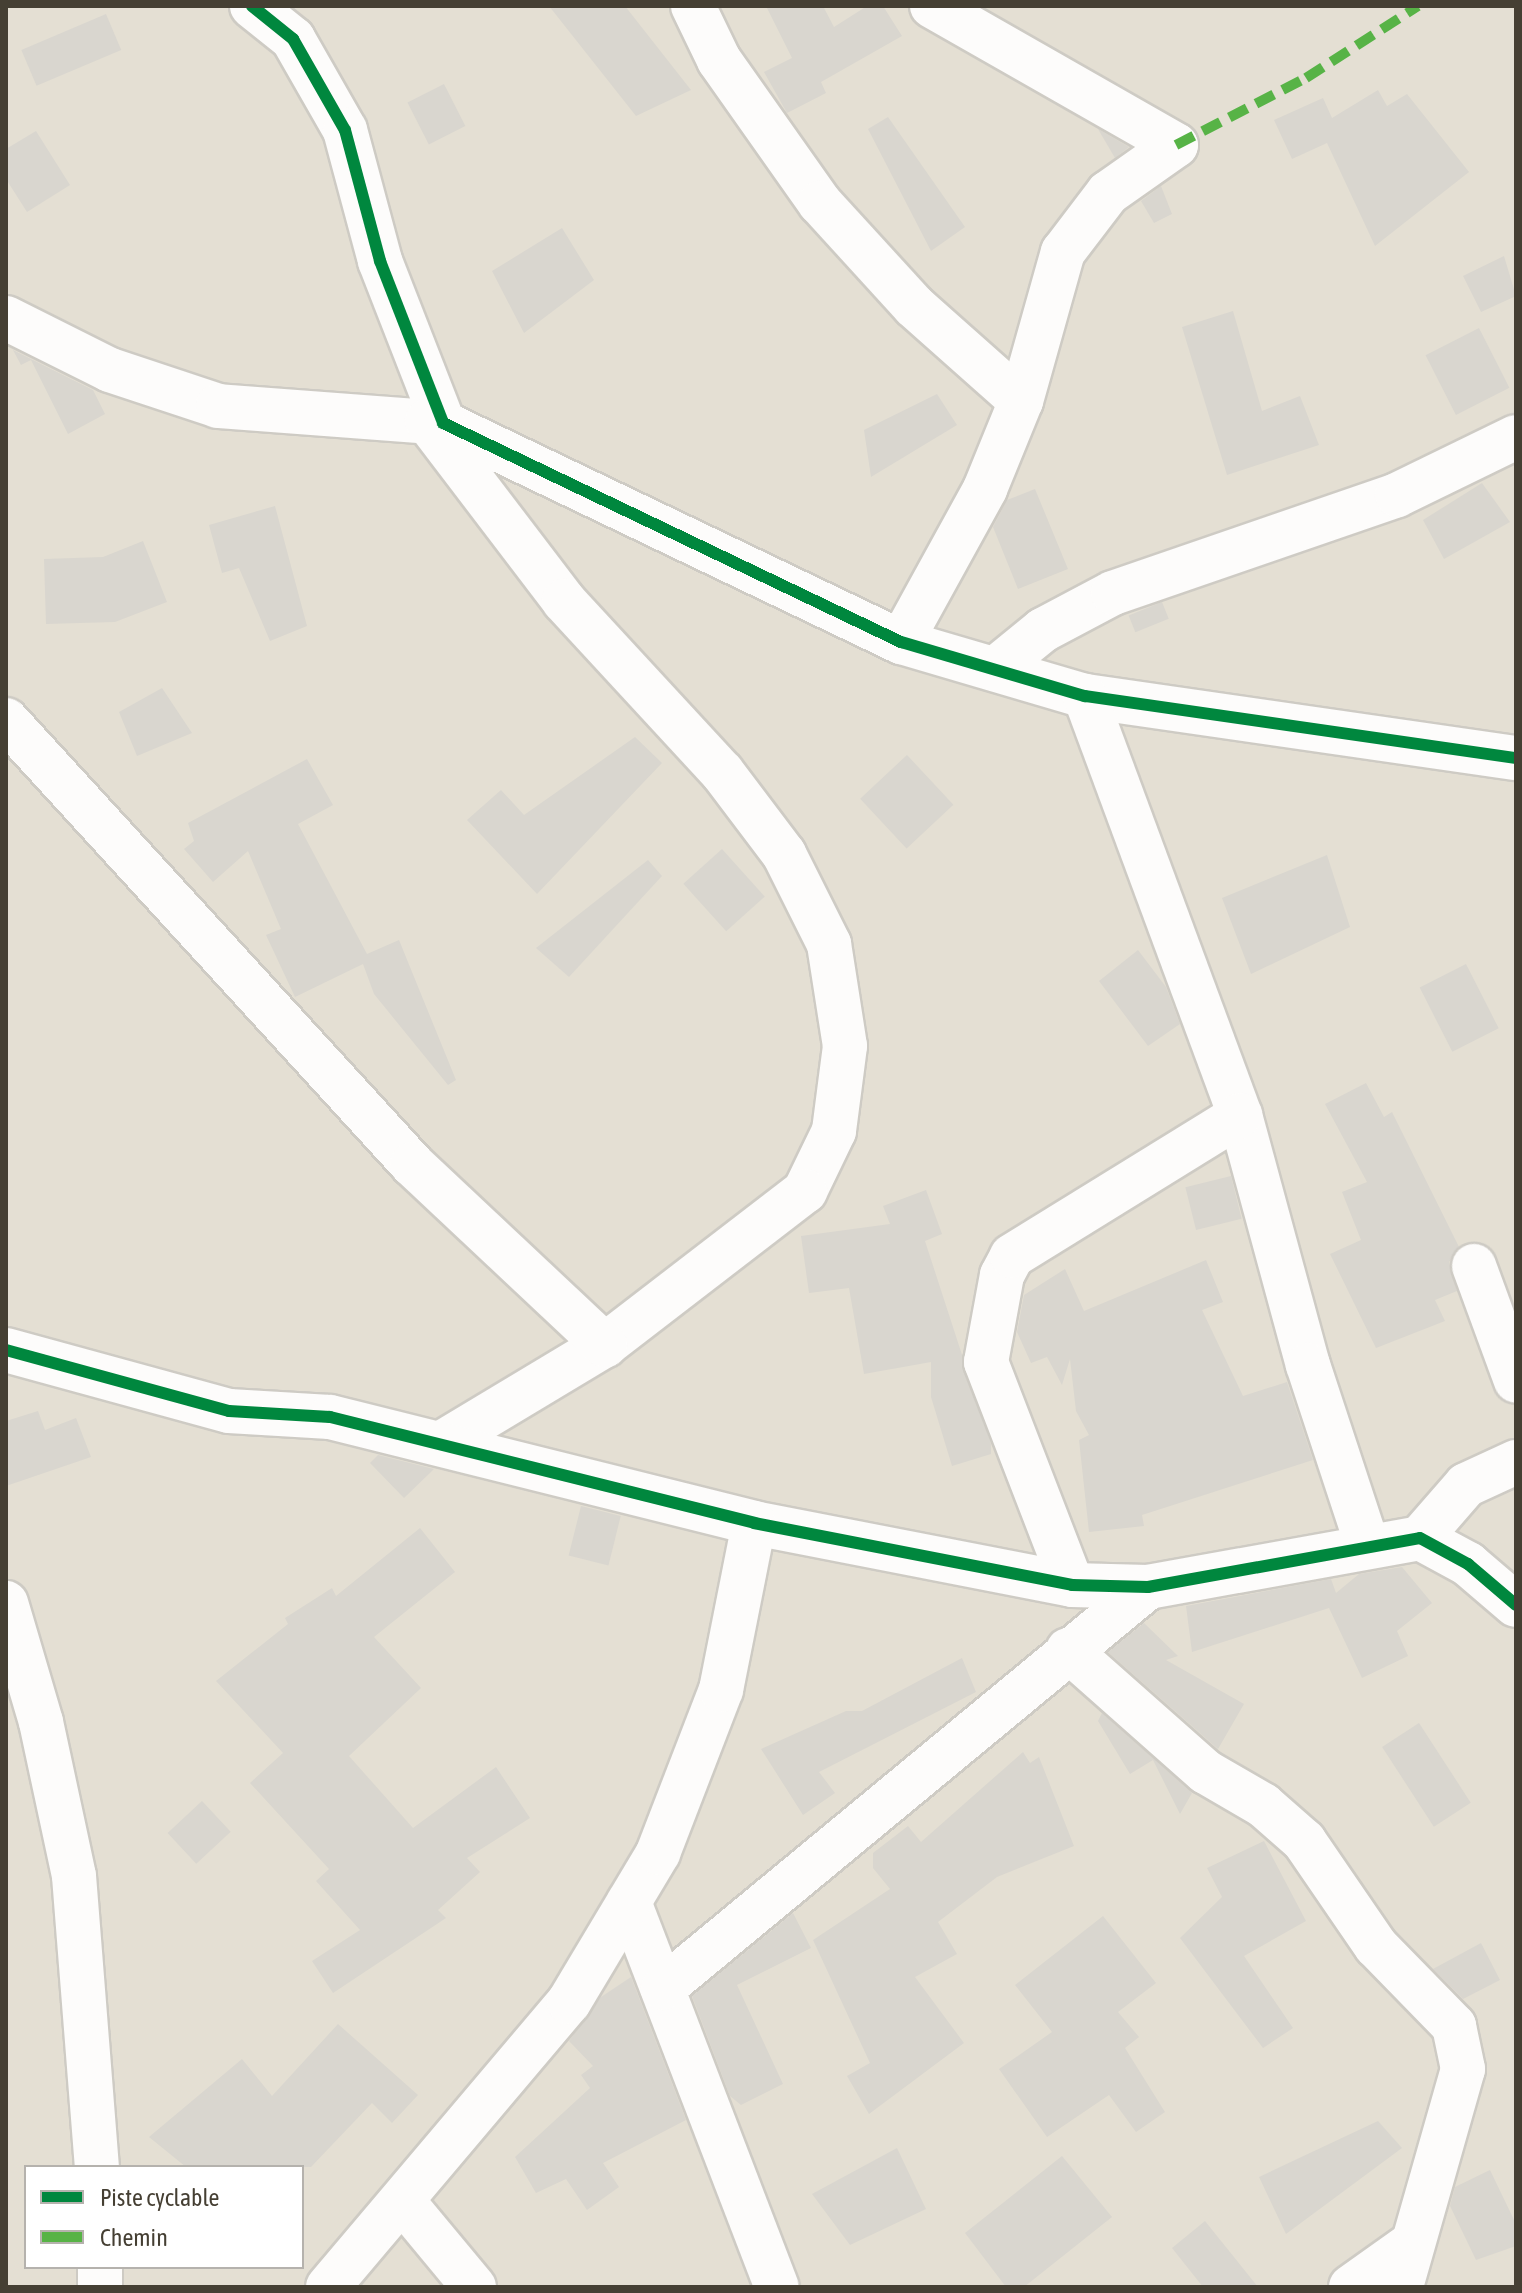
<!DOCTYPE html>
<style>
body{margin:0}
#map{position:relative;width:1522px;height:2293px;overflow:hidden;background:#f0ede6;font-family:"Asap Condensed",sans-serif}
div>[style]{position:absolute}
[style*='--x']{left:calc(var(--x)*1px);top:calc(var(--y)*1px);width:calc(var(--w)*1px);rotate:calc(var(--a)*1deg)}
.residential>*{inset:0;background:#e4dfd3}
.building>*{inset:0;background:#d9d6cf;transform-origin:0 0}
.roads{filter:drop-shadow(2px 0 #cecbc4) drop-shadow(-2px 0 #cecbc4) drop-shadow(0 2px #cecbc4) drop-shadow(0 -2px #cecbc4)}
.minor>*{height:44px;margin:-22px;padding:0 22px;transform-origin:22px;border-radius:22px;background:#fdfcfb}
.quiet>*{height:10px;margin-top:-5px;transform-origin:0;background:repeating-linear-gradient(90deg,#57b346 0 20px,transparent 0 30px)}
.cycleway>*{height:12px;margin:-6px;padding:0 6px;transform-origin:6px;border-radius:6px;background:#00873e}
span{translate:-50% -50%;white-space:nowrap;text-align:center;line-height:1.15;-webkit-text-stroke:8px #fff;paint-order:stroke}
.frame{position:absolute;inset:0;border:8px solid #453f33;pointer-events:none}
.legend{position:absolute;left:24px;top:2165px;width:280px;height:104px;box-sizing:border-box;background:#fff;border:2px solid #b5b2ad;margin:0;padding:10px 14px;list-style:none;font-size:24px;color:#453f33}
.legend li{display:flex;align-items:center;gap:16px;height:40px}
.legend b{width:40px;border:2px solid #b5b2ad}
</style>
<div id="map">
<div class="residential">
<div style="clip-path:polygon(evenodd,6px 6px,1516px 6px,1516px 2287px,6px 2287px,6px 6px,26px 2167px,302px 2167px,302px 2267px,26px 2267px,26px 2167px)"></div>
</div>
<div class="building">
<div style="clip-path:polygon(549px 6px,625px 6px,691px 90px,636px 116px)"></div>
<div style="clip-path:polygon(766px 6px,823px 6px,834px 27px,867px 6px,883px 6px,902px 36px,821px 82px,826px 93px,787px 113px,764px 72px,792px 58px)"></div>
<div style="left:106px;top:14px;width:39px;height:92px;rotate:67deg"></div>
<div style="left:444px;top:84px;width:47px;height:41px;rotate:63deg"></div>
<div style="clip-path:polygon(1378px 90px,1387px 106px,1407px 94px,1469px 172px,1375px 246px,1327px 143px,1292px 159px,1274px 120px,1323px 98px,1332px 118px)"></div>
<div style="clip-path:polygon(888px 117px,965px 227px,931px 251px,868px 129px)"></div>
<div style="clip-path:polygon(1098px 129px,1129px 147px,1115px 158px)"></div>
<div style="clip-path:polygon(36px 131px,70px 185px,27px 212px,6px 179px,6px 149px)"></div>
<div style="clip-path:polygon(1161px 186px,1172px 214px,1154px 223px,1141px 201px)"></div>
<div style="clip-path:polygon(562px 228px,594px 280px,524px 333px,492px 271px)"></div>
<div style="clip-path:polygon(1504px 256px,1516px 296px,1481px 312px,1463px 276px)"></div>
<div style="clip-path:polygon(1233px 311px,1262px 411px,1300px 396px,1319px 445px,1227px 475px,1182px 327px)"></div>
<div style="left:1479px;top:328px;width:67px;height:60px;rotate:63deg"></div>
<div style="clip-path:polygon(13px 350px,93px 390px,105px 414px,68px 434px,31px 360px,21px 365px)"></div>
<div style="clip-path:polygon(937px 394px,957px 425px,871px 477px,864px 430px)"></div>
<div style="clip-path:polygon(1482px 483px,1510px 522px,1444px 559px,1423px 520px)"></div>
<div style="clip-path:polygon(1035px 489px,1068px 569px,1018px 589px,993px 527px,1007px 500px)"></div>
<div style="clip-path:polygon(275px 506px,307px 626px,270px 641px,239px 568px,222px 573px,209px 525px)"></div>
<div style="clip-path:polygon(143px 541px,167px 602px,115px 622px,46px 624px,44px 559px,103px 557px)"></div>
<div style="left:1162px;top:602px;width:18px;height:36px;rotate:68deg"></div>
<div style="clip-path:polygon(162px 688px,192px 733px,137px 756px,119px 712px)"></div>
<div style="clip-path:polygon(635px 737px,662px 763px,537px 894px,467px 820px,501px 790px,524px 815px)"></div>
<div style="left:907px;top:755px;width:68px;height:64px;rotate:47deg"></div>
<div style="clip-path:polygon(307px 759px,333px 805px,298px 824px,367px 954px,399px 940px,456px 1080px,448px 1085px,374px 994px,363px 964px,295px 997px,266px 935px,281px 929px,248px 851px,213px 882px,184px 849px,194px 841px,188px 823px)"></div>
<div style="left:722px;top:849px;width:64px;height:52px;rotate:48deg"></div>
<div style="clip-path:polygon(1327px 855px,1350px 927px,1251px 974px,1222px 898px)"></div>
<div style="clip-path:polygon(648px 860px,662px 876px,569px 977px,536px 948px)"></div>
<div style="clip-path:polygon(1138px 950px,1166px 987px,1180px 1024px,1148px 1046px,1099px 981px)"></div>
<div style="left:1466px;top:964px;width:72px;height:52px;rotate:63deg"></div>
<div style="clip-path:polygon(1366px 1083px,1384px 1117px,1392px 1112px,1459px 1247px,1449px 1262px,1457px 1291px,1435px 1300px,1445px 1321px,1376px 1348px,1330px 1254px,1361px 1240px,1342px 1192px,1367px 1182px,1325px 1104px)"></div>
<div style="left:1231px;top:1176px;width:44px;height:47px;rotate:76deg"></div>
<div style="clip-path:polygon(926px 1190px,942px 1234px,925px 1241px,991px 1444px,991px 1454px,952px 1466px,931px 1397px,931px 1362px,864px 1374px,849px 1288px,809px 1293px,801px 1236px,890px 1224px,883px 1206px)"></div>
<div style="clip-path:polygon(1206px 1260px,1223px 1302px,1202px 1310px,1243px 1396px,1287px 1382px,1313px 1460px,1142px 1515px,1144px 1526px,1089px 1532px,1079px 1440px,1089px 1435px,1076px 1411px,1070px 1359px,1062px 1385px,1047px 1357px,1031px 1363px,1017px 1332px,1024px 1295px,1065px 1269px,1084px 1311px)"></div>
<div style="clip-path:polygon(38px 1411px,45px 1430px,76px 1418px,91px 1457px,6px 1486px,6px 1421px)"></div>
<div style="clip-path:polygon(378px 1455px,434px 1469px,404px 1498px,370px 1463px)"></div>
<div style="left:581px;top:1506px;width:41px;height:51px;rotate:14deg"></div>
<div style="clip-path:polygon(420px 1528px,455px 1572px,374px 1637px,421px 1688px,349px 1756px,413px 1828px,496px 1767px,530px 1818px,467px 1858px,480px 1872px,438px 1910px,446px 1918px,333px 1993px,312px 1961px,360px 1930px,316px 1881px,329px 1869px,250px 1783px,283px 1753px,216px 1681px,288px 1624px,285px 1618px,332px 1588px,336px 1596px)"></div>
<div style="clip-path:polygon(1402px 1567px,1432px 1603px,1397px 1631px,1408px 1656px,1362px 1678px,1329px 1608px,1192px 1652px,1186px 1606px,1331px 1579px,1336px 1593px,1359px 1574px)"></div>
<div style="clip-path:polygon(1144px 1623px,1178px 1656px,1166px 1660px,1244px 1704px,1218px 1749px,1108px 1652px)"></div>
<div style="clip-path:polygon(962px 1658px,976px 1692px,819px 1772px,835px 1793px,803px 1815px,761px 1749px,846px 1711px,862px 1711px)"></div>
<div style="clip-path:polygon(1102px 1713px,1192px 1793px,1180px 1814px,1153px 1760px,1130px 1774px,1098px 1721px)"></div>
<div style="left:1419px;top:1723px;width:95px;height:44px;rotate:57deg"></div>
<div style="clip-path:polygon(1023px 1752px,1030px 1763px,1039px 1757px,1074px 1846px,997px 1877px,938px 1922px,957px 1954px,915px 1977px,964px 2043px,869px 2114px,847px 2076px,870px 2063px,813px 1940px,890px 1889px,873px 1868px,873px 1853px,908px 1826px,921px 1842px)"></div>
<div style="left:202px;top:1801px;width:42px;height:47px;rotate:47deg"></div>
<div style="clip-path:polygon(1264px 1841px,1306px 1921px,1244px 1956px,1293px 2028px,1263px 2048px,1180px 1938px,1222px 1897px,1207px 1868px)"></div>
<div style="clip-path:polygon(793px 1913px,811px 1948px,737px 1985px,783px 2084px,741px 2105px,730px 2096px,692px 1996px)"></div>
<div style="clip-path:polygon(1103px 1916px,1156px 1983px,1118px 2012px,1139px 2037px,1125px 2048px,1165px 2112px,1136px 2132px,1109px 2095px,1047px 2137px,999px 2069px,1052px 2032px,1015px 1985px)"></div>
<div style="clip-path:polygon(1481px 1943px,1500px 1980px,1463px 1999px,1433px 1969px)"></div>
<div style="clip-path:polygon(631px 1977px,686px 2120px,603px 2163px,619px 2187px,587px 2210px,566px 2179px,536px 2193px,515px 2157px,590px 2088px,581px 2075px,593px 2066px,569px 2041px,601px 1997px)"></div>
<div style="clip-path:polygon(338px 2024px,418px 2095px,392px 2123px,372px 2103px,311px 2167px,186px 2167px,149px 2137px,242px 2059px,272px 2096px)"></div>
<div style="clip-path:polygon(1378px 2121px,1402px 2148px,1286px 2234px,1259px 2177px)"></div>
<div style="clip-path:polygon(897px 2148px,926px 2209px,850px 2245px,812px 2194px)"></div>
<div style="clip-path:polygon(1062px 2156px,1112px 2217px,1024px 2287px,1006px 2287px,965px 2233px)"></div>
<div style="clip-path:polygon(1490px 2170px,1516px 2224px,1516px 2246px,1476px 2260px,1450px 2206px,1455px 2187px)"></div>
<div style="clip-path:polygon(1205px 2221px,1258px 2287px,1203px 2287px,1172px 2248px)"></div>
</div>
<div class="roads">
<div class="minor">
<div style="--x:252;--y:6;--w:53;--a:38.8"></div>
<div style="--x:293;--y:39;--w:105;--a:60.3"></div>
<div style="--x:345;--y:130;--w:136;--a:75"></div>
<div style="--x:380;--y:261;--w:174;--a:68.7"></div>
<div style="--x:443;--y:423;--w:508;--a:25.56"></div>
<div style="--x:901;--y:642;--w:192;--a:16.4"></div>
<div style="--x:1085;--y:696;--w:435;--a:8.2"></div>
<div style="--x:693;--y:6;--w:60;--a:64.3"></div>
<div style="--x:719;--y:60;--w:175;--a:54.8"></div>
<div style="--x:820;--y:203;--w:139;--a:47.6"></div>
<div style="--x:914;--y:306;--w:143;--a:41.6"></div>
<div style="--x:6;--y:318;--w:116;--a:26.6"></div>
<div style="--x:110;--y:370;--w:114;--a:18.4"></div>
<div style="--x:218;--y:406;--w:226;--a:4.3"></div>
<div style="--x:427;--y:421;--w:226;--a:52.7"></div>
<div style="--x:564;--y:601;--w:233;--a:47.3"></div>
<div style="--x:722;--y:772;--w:103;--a:52.9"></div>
<div style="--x:784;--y:854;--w:101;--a:63.4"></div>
<div style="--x:829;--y:944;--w:103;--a:81.1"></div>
<div style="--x:845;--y:1046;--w:86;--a:97.4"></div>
<div style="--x:834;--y:1131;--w:67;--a:115.8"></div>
<div style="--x:805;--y:1191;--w:252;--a:142.4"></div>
<div style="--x:605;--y:1345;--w:190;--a:149"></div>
<div style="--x:901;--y:642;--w:175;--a:-61.2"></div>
<div style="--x:985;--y:489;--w:95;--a:-67.8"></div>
<div style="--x:1021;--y:401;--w:155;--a:-74.3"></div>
<div style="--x:1063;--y:252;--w:74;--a:-52.7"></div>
<div style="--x:1108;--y:193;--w:83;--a:-35.2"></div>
<div style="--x:1176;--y:145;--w:281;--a:-150.3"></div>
<div style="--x:995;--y:669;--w:62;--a:-39.1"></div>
<div style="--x:1043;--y:630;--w:79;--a:-27.9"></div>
<div style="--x:1113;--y:593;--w:300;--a:-19"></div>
<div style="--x:1397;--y:495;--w:132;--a:-26"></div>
<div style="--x:1085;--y:696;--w:447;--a:69.7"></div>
<div style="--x:1240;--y:1115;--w:259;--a:74.8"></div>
<div style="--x:1308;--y:1365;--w:188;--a:71.8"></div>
<div style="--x:6;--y:720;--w:602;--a:47.56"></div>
<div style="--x:412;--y:1164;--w:265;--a:43.2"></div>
<div style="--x:1474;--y:1266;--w:122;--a:69.9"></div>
<div style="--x:6;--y:1350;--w:231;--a:15.3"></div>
<div style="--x:229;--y:1411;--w:101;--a:3.4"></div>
<div style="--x:330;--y:1417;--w:437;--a:14"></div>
<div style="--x:754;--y:1523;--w:324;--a:11"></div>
<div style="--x:1072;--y:1585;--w:76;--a:1.5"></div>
<div style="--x:1148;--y:1587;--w:276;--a:-10.2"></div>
<div style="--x:1420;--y:1538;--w:55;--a:28.4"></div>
<div style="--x:1468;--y:1564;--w:63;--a:40.5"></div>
<div style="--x:1420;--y:1538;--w:70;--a:-49"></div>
<div style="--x:1466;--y:1485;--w:55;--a:-24.7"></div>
<div style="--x:1072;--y:1585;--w:239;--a:-111.1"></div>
<div style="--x:986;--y:1362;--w:88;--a:-79.6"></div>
<div style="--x:1002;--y:1275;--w:21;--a:-62"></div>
<div style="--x:1012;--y:1256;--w:268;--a:-31.7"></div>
<div style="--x:6;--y:1603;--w:124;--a:73.6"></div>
<div style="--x:41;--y:1722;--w:157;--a:77.9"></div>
<div style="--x:74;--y:1876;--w:292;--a:85.5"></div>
<div style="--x:1068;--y:1650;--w:184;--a:41.5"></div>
<div style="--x:1206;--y:1772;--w:66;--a:30.1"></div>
<div style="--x:1263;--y:1805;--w:55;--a:41.3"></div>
<div style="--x:1304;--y:1841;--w:127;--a:55.6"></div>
<div style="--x:1376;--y:1946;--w:112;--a:45.7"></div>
<div style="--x:1454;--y:2026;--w:44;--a:78.2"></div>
<div style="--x:1463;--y:2069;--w:227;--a:105.9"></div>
<div style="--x:629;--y:1902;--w:412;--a:69"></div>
<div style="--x:663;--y:1988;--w:629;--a:-39.58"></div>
<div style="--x:405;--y:2204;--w:108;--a:50.3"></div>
<div style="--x:100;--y:2267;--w:20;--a:90"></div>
<div style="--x:328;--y:2287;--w:373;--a:-49.8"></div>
<div style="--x:569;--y:2002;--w:174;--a:-59.1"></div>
<div style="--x:658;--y:1853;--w:175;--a:-68.9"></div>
<div style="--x:721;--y:1690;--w:170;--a:-78.8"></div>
<div style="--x:1351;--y:2287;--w:72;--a:-35.4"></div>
</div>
</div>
<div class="quiet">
<div style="--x:1176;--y:145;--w:146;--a:-27.3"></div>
<div style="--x:1306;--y:78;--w:133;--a:-32.7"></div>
</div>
<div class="cycleway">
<div style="--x:252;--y:6;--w:53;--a:38.8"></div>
<div style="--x:293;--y:39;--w:105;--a:60.3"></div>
<div style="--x:345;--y:130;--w:136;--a:75"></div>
<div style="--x:380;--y:261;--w:174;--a:68.7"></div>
<div style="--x:443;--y:423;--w:508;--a:25.56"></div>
<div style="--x:901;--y:642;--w:192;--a:16.4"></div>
<div style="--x:1085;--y:696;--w:435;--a:8.2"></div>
<div style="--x:6;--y:1350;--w:231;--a:15.3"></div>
<div style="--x:229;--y:1411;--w:101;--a:3.4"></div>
<div style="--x:330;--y:1417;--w:437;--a:14"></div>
<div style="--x:754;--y:1523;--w:324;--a:11"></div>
<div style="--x:1072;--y:1585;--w:76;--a:1.5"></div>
<div style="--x:1148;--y:1587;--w:276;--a:-10.2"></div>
<div style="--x:1420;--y:1538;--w:55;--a:28.4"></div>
<div style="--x:1468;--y:1564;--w:63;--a:40.5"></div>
</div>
<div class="frame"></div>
<ul class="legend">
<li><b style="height:10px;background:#00873e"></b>Piste cyclable</li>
<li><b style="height:10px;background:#57b346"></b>Chemin</li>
</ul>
</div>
